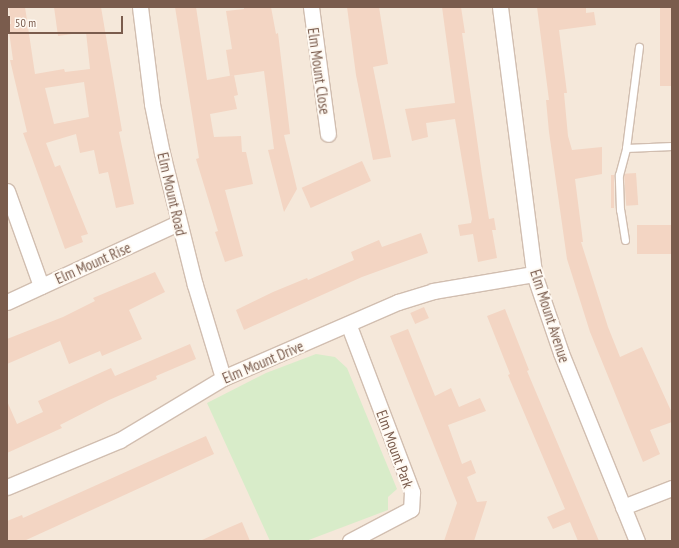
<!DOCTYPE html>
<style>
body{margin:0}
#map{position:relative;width:679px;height:548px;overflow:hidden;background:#fdf6ec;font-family:"PT Sans Narrow",sans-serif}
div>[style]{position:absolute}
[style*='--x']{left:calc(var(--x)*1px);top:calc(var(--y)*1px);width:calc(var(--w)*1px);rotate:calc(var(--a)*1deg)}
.residential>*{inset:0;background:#f5e8da;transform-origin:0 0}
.green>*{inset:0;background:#d8ecc9}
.building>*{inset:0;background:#f3d5c3;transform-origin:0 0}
.roads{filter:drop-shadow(1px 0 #d1beb0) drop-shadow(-1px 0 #d1beb0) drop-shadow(0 1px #d1beb0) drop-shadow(0 -1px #d1beb0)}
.service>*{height:7px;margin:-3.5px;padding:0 3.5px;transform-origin:3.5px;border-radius:3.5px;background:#fff}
.minor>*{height:15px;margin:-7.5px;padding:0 7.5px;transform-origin:7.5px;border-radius:7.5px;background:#fff}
span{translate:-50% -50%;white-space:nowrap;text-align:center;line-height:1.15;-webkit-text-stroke:4px #fffaf3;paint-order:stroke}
.street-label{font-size:15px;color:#7a5c4d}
.frame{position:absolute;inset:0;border:8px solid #7a5c4d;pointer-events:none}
.scale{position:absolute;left:8px;top:16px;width:115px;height:18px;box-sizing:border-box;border:2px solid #7a5c4d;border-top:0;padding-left:5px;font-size:12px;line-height:14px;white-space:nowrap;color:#7a5c4d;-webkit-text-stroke:3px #fffaf3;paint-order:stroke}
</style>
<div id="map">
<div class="residential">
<div style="left:7px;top:7px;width:665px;height:534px"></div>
</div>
<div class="green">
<div style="clip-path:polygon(316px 354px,335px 357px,347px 368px,397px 489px,388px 497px,388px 510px,306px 541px,270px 541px,207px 403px,266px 373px)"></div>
</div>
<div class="building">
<div style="clip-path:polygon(evenodd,9px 7px,25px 7px,35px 74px,64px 69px,65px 72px,90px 69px,86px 32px,58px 36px,54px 7px,101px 7px,122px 131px,119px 132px,134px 204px,116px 208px,108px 172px,99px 174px,94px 150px,80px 153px,76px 134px,46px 143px,55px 167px,60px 165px,88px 234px,81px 236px,83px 242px,65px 249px,23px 133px,27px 132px,10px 60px,13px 60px,8px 24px,11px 24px,9px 7px,84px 82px,89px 117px,54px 124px,45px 88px,84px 82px)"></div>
<div style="clip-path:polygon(175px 7px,196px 7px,207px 80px,234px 75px,238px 95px,234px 96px,237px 109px,210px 114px,214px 137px,241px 136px,242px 152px,246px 152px,253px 184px,225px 190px,243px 256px,225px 262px,215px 232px,218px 231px,196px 159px,199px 158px)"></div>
<div style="clip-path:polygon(244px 7px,271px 7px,276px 34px,278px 33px,290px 134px,284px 135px,297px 189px,284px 212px,268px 150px,274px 149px,264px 71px,230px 76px,226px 50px,232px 49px,226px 11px,244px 9px)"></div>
<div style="clip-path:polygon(347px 7px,379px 7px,388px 64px,373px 67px,391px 157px,373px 160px,356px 75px)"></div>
<div style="clip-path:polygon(442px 7px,461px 7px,465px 33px,462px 33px,482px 175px,489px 219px,494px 218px,496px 230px,492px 230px,497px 258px,478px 262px,473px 234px,460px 236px,458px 225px,471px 223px,472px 219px,455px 119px,426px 123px,428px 137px,412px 141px,405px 109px,455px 103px)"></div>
<div style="clip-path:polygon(537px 7px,586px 7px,586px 13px,594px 12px,596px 25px,559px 30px,567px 93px,564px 93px,568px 136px,572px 150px,602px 147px,602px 174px,575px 179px,583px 242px,581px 242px,608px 327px,620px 357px,642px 347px,672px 413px,672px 422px,650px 430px,660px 454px,643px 462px,590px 332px,567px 259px,549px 132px,546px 100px,549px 100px)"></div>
<div style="left:660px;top:7px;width:12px;height:79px"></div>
<div style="left:362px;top:161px;width:22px;height:66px;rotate:66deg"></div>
<div style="left:636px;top:173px;width:32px;height:12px;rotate:86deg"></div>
<div style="left:611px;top:175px;width:3px;height:33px"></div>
<div style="left:672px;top:225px;width:29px;height:35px;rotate:90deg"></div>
<div style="clip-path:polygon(421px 233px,428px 253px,362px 277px,244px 330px,236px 310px,273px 292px,307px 278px,308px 280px,354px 260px,351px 252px,379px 240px,382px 247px)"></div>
<div style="clip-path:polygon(155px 272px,165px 292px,129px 310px,142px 339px,102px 356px,100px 351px,69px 364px,60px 341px,7px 364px,7px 339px,63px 317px,95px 301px,93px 298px)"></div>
<div style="left:424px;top:307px;width:12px;height:15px;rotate:66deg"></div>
<div style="clip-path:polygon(505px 309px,529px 370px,527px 371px,599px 541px,578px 541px,570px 522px,553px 529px,547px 517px,565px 509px,508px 375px,510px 374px,487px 316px)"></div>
<div style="clip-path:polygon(408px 329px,435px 396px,451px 388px,459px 407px,480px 398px,486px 411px,448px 425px,462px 464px,471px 460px,476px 473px,467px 477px,477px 502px,487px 501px,474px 541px,444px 541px,457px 503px,390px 336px)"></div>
<div style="clip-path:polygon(190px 344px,196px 359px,156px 376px,157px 379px,109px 400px,60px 425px,62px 428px,7px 453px,7px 401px,17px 424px,43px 412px,38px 401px,111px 368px,115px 376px)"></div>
<div style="clip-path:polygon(206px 436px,214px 454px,24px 541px,7px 541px,7px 521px,22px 515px,23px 518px)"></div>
<div style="clip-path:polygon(242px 522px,250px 541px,200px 541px,228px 528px)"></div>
</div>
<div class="roads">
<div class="service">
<div style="--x:626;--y:148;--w:46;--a:-2.5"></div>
<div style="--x:625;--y:240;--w:30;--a:-99"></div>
<div style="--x:620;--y:210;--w:35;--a:-92"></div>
<div style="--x:619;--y:175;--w:28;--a:-75"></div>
<div style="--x:626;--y:148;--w:102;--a:-82.7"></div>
</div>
<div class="minor">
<div style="--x:140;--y:7;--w:98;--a:82.9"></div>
<div style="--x:152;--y:104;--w:50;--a:78.5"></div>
<div style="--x:162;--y:153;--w:136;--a:76"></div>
<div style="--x:195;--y:285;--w:97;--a:73.2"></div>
<div style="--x:311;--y:7;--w:128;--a:82.4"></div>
<div style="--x:500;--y:7;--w:269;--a:82.7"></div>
<div style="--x:534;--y:274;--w:83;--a:71.1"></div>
<div style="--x:561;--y:353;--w:203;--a:68"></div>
<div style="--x:7;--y:191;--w:101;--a:70.3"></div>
<div style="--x:7;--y:302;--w:188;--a:-24.8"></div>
<div style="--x:349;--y:326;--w:178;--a:69.2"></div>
<div style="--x:412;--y:492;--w:17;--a:93"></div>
<div style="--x:411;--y:509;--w:69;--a:152.3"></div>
<div style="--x:7;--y:487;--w:122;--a:-22.6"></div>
<div style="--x:120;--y:440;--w:120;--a:-31"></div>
<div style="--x:223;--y:378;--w:191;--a:-23.5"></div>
<div style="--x:398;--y:302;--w:37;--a:-17"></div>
<div style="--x:433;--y:291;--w:102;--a:-9.6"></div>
<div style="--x:623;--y:507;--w:53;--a:-21.2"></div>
</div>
</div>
<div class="street-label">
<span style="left:319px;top:71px;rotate:82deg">Elm Mount Close</span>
<span style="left:172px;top:194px;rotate:77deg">Elm Mount Road</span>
<span style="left:93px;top:263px;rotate:-24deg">Elm Mount Rise</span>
<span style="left:550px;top:316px;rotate:72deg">Elm Mount Avenue</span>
<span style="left:263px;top:362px;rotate:-23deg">Elm Mount Drive</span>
<span style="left:395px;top:449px;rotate:70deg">Elm Mount Park</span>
</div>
<div class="frame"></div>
<div class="scale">50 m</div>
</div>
